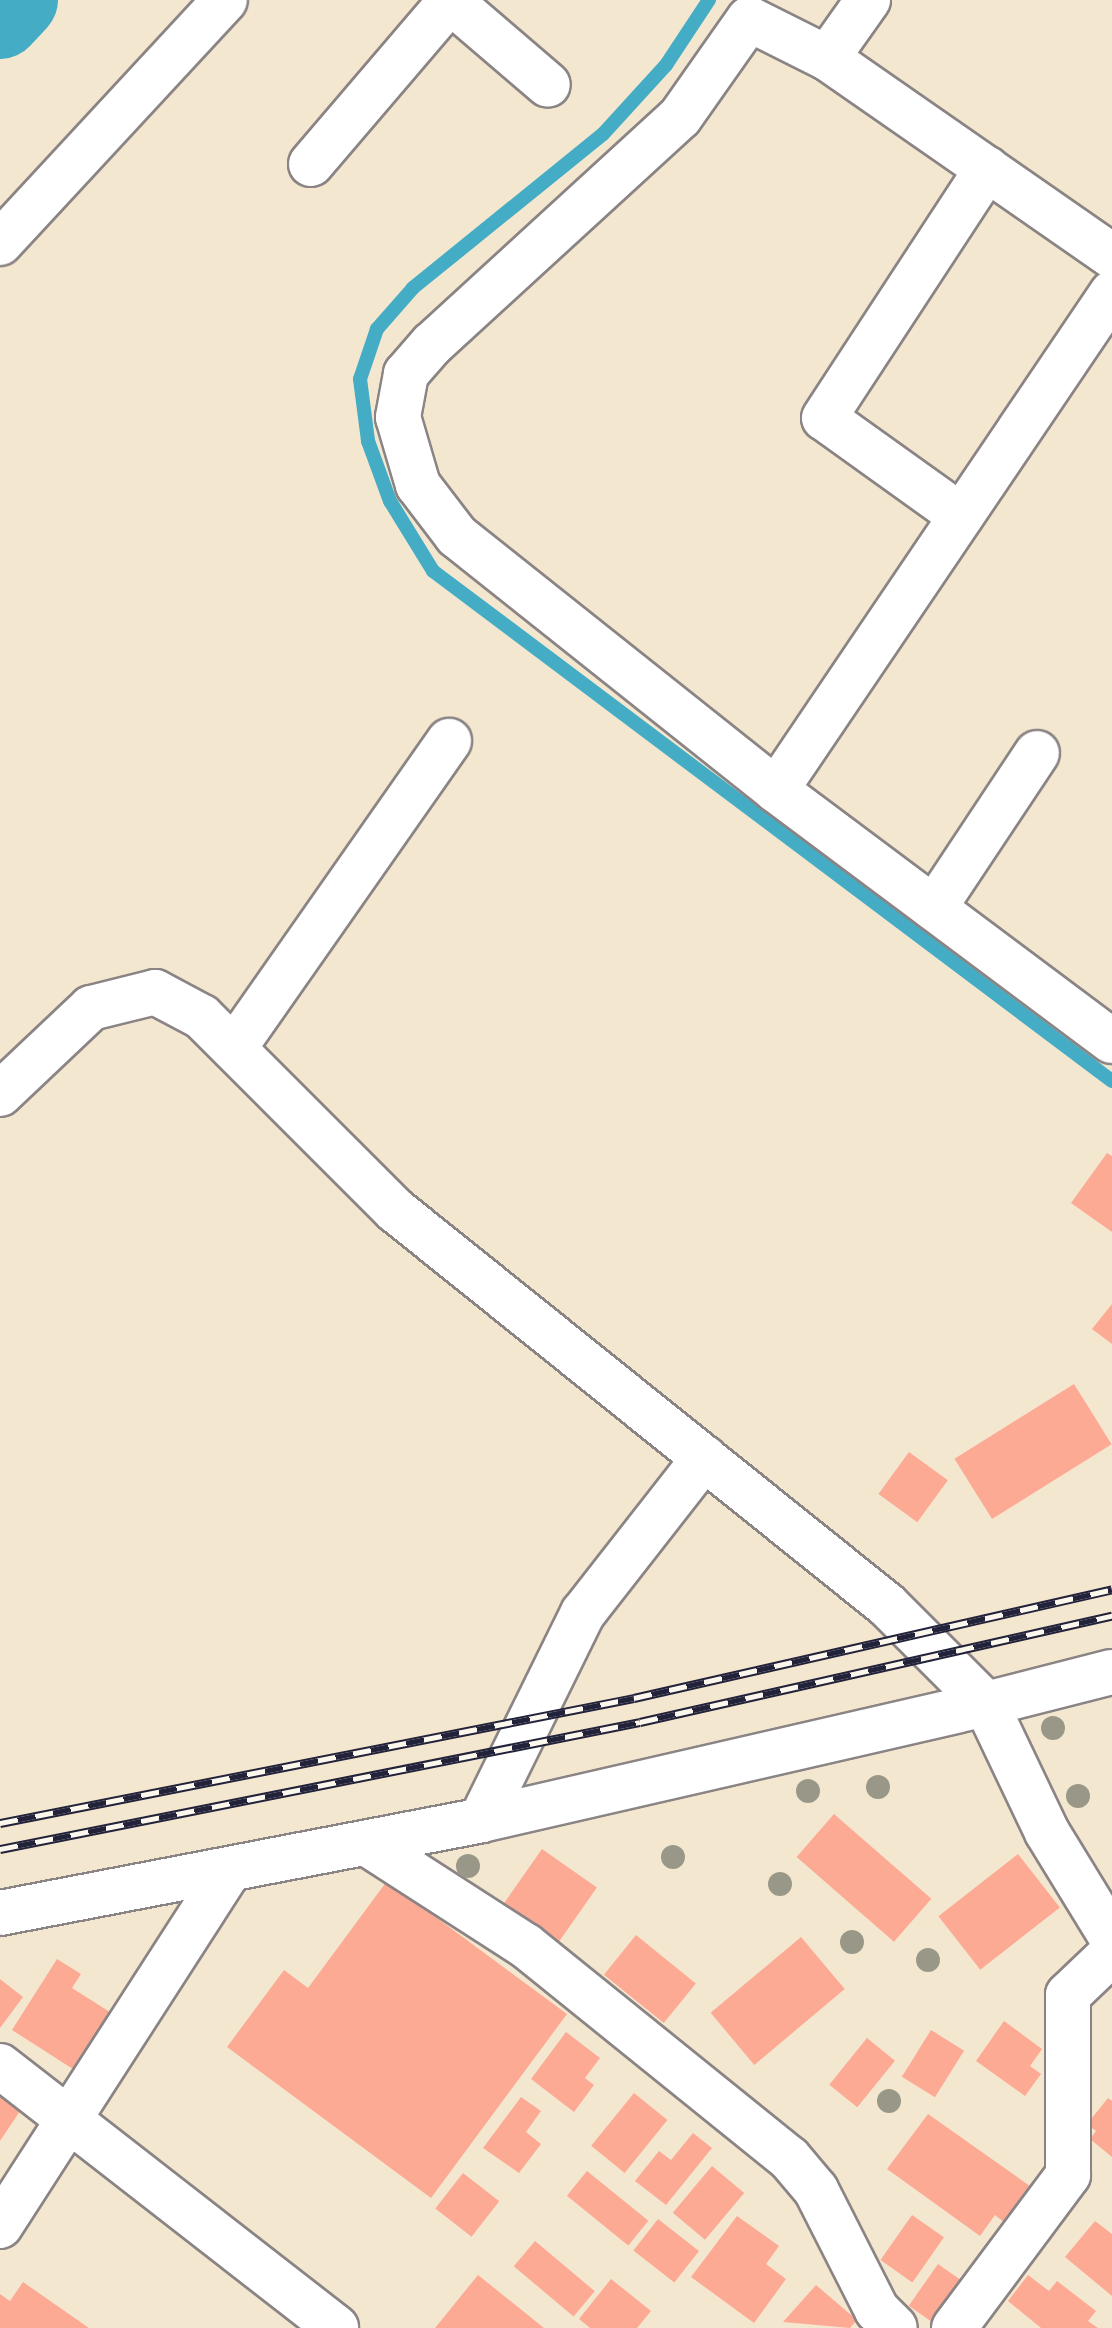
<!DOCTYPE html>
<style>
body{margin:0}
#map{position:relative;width:1112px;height:2328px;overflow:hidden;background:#f4e7cf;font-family:"Architects Daughter",sans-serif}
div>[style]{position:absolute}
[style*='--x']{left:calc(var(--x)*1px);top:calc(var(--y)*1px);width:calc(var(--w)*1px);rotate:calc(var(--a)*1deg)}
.stream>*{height:14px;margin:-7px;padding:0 7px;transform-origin:7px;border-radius:7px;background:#44acc4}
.river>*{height:82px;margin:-41px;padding:0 41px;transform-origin:41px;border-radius:41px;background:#44acc4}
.building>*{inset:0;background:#fdaa95;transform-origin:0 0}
.roads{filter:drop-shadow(2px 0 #8b8485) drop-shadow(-2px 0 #8b8485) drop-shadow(0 2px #8b8485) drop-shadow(0 -2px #8b8485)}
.minor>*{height:44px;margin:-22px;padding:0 22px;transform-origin:22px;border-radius:22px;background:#fff}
.rail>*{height:9px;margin-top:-4.5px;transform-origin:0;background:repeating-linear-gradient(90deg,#fbf7ec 0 18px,#22223b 0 36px);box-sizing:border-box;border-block:2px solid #22223b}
.trees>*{width:24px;height:24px;margin:-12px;border-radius:50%;background:#999888}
span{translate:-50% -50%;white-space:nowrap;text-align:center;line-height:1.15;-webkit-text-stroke:6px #fbf7ec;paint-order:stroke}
</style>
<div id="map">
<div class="stream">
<div style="--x:709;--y:0;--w:78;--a:123.5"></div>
<div style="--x:666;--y:65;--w:93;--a:132.4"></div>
<div style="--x:603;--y:134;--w:245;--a:141"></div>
<div style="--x:413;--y:288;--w:55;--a:131.3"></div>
<div style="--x:377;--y:329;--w:53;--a:108.8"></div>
<div style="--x:360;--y:379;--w:63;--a:82.6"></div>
<div style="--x:368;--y:441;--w:64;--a:69.9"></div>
<div style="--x:390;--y:501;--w:82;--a:58.4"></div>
<div style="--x:433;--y:571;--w:849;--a:36.91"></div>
</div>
<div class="river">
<div style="--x:0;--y:18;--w:25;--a:-47"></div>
</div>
<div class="building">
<div style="clip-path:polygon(1107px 1153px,1112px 1156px,1112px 1232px,1071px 1203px)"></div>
<div style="clip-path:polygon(1112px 1304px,1112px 1344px,1092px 1329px)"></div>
<div style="left:1074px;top:1384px;width:71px;height:141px;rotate:58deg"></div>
<div style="left:909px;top:1452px;width:48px;height:52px;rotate:36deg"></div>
<div style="left:834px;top:1814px;width:129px;height:57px;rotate:41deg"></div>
<div style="left:542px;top:1849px;width:67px;height:68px;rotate:35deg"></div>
<div style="left:1018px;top:1854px;width:68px;height:101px;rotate:52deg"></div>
<div style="clip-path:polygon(387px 1881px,567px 2014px,431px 2198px,227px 2047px,284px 1970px,308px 1988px)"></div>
<div style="left:636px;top:1935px;width:77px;height:51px;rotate:39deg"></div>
<div style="left:801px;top:1937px;width:68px;height:118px;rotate:50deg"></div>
<div style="clip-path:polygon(57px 1959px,81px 1974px,72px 1988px,113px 2014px,76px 2071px,12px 2030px)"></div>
<div style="clip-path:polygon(0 1979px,23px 1997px,0 2028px)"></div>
<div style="clip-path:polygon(1004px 2021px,1042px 2049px,1030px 2066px,1041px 2074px,1025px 2096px,976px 2061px)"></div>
<div style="left:931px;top:2030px;width:39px;height:55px;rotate:32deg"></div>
<div style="clip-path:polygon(566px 2032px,600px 2058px,585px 2078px,594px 2085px,574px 2112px,531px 2079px)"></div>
<div style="left:867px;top:2038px;width:36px;height:60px;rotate:39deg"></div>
<div style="left:634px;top:2093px;width:43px;height:68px;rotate:39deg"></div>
<div style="clip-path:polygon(0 2097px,20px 2111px,0 2141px)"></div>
<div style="clip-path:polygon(521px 2097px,541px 2111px,526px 2132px,541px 2144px,519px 2173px,483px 2148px)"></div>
<div style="clip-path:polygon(1108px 2098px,1112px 2101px,1112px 2157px,1090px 2139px,1096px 2131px,1087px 2124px)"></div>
<div style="clip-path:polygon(928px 2114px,1037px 2191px,1010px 2227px,995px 2215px,980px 2236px,887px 2169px)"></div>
<div style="clip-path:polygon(693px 2133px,712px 2148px,666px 2205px,635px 2181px,659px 2151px,671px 2160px)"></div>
<div style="left:712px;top:2166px;width:42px;height:61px;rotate:40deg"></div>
<div style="left:587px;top:2171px;width:79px;height:32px;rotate:39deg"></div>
<div style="left:463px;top:2173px;width:46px;height:45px;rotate:38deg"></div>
<div style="left:912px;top:2215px;width:39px;height:55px;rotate:35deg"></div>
<div style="clip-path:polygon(737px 2216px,779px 2246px,766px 2264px,786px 2279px,754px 2323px,691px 2277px)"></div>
<div style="left:658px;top:2219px;width:52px;height:40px;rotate:38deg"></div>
<div style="clip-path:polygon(1095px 2221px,1112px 2234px,1112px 2296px,1065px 2257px)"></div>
<div style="left:535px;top:2241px;width:78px;height:33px;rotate:40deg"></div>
<div style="left:938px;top:2264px;width:37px;height:51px;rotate:35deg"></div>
<div style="clip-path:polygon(478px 2275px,544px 2328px,435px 2328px)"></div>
<div style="clip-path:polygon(1028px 2275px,1049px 2291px,1057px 2281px,1096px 2311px,1088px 2321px,1098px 2328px,1041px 2328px,1008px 2301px)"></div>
<div style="clip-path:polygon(611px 2279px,651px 2311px,637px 2328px,590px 2328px,579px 2319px)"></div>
<div style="clip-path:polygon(23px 2282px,89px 2328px,0 2328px,0 2294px,10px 2301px)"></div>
<div style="clip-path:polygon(816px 2285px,857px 2320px,850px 2328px,783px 2322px)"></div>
</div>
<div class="roads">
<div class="minor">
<div style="--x:449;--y:0;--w:130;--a:40.6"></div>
<div style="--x:827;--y:58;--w:71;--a:-54.7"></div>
<div style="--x:311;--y:164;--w:214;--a:-49.5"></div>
<div style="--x:0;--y:243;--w:331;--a:-47.2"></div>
<div style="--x:1112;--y:256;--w:347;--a:-145.2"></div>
<div style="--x:827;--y:58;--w:87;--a:-153.4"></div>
<div style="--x:749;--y:19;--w:120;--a:125.1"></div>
<div style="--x:680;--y:117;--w:336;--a:137.5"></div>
<div style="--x:432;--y:344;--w:40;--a:131"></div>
<div style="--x:406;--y:374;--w:44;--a:100.5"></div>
<div style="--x:398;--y:417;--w:71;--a:73.6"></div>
<div style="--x:418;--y:485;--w:64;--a:52.6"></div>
<div style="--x:457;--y:536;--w:408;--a:38.5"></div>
<div style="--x:776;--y:790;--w:419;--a:36.8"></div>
<div style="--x:961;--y:516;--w:168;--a:-144.4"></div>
<div style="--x:824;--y:418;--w:298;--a:-56.8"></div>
<div style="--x:776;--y:790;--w:600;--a:-55.94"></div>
<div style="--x:934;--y:908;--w:186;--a:-56.4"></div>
<div style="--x:234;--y:1048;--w:375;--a:-55"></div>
<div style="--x:0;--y:1094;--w:125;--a:-43.4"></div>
<div style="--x:91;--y:1008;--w:66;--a:-14"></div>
<div style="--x:155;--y:992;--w:53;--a:28"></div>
<div style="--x:202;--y:1017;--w:273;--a:45"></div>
<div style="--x:395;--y:1210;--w:631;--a:38.76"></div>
<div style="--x:887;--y:1605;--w:140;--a:45"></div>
<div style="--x:986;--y:1704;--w:130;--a:-14.3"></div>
<div style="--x:481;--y:1820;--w:231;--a:-63.8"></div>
<div style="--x:583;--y:1613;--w:197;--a:-52"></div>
<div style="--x:366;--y:1843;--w:190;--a:32.8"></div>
<div style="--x:526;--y:1946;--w:338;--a:38.9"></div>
<div style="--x:789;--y:2158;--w:42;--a:49.8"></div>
<div style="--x:816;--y:2190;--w:135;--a:63.1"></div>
<div style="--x:877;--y:2310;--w:25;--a:45"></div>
<div style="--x:0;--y:1913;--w:490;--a:-10.9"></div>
<div style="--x:481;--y:1820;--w:518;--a:-12.94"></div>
<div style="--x:986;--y:1704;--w:142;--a:64.5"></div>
<div style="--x:1047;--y:1832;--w:124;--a:58.5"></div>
<div style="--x:0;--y:2066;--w:426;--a:37.9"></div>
<div style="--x:0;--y:2226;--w:423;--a:-57.2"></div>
<div style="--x:954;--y:2328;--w:191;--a:-53.3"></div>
<div style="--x:1068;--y:2175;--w:180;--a:-90"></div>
<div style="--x:1068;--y:1995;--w:61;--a:-43.7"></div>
</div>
</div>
<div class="rail">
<div style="--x:0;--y:1823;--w:646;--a:-11.15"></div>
<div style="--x:634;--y:1698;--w:490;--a:-12.8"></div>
<div style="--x:0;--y:1849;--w:652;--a:-11.22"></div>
<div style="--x:640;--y:1722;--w:484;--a:-12.7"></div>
</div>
<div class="trees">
<div style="left:1053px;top:1728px"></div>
<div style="left:878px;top:1787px"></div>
<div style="left:808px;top:1791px"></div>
<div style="left:1078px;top:1796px"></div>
<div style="left:673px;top:1857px"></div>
<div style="left:468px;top:1866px"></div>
<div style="left:780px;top:1884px"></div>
<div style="left:852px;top:1942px"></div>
<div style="left:928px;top:1960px"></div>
<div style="left:889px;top:2101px"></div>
</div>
</div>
